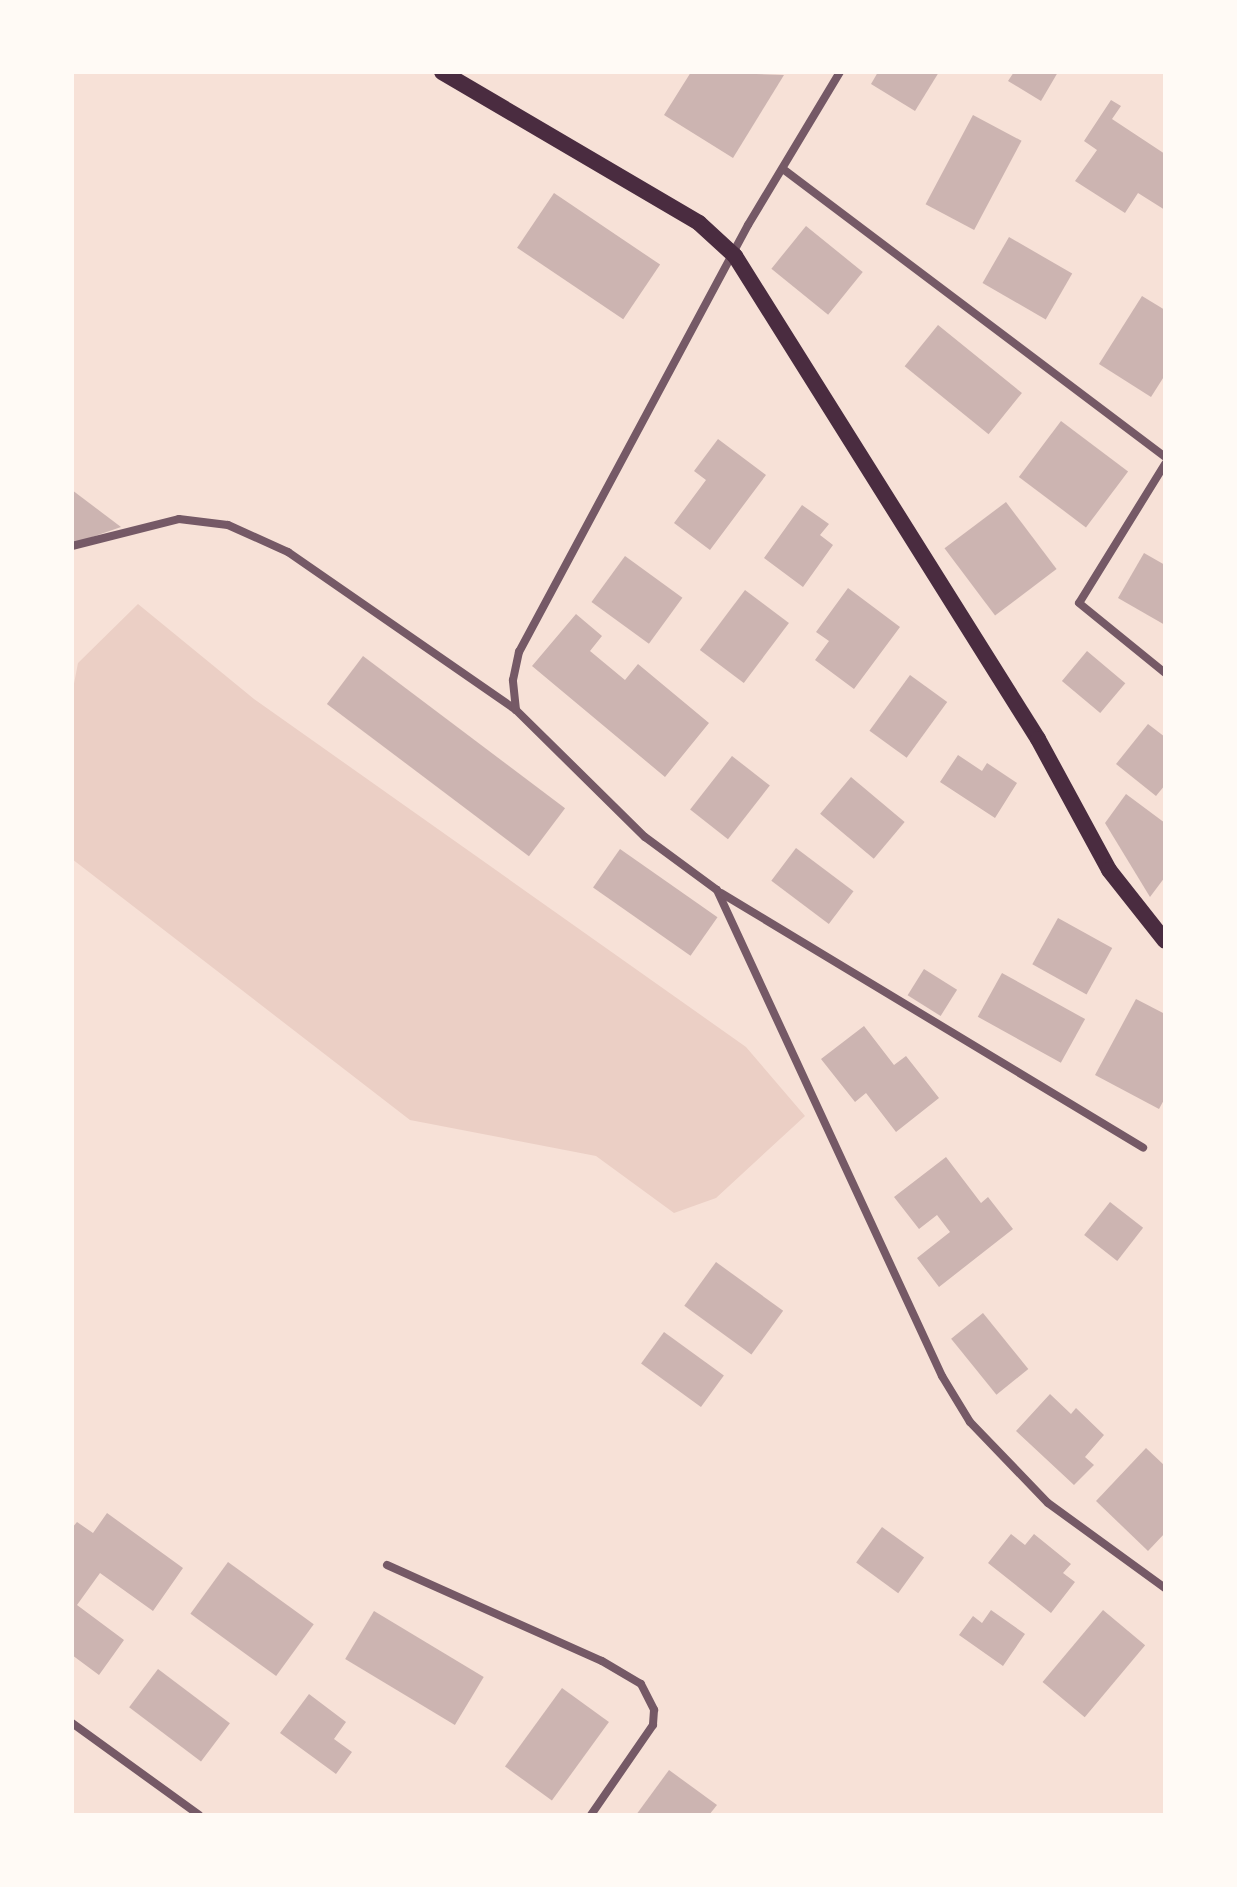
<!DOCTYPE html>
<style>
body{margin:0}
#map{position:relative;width:1237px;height:1887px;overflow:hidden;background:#f7e1d7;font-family:Mulish,sans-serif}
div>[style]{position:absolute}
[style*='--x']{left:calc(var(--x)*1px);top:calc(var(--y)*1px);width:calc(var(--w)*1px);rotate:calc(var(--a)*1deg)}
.green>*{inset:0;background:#ebcfc5}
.building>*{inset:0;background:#ccb4b1;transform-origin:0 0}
.minor>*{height:8px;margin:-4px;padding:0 4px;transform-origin:4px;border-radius:4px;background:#755966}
.secondary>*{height:16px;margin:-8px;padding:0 8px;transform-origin:8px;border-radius:8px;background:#4a2c40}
span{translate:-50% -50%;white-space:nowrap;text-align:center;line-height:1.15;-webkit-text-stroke:8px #fffaf5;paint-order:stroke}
.frame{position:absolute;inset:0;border:74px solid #fffaf5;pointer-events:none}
</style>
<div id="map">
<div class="green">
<div style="clip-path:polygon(138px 604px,254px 699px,746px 1047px,805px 1116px,716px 1198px,674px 1213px,596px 1156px,410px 1120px,72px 859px,72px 694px,78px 663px)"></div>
</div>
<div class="building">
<div style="clip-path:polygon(691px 72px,784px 75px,733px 158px,664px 115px)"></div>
<div style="clip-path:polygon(878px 72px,939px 72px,915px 111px,871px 84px)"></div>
<div style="clip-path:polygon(1014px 72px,1058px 72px,1041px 101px,1008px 81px)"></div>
<div style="clip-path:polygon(1111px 100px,1121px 106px,1112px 119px,1165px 154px,1165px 210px,1138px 193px,1125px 213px,1075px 181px,1097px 150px,1084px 141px)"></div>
<div style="left:973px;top:115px;width:55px;height:101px;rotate:28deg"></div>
<div style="left:554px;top:193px;width:128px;height:66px;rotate:34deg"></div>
<div style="left:806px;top:226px;width:73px;height:55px;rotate:39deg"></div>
<div style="left:1009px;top:237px;width:73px;height:53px;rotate:30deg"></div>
<div style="clip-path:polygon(1142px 296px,1165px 310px,1165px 375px,1151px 397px,1099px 364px)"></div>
<div style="left:938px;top:325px;width:108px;height:53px;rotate:39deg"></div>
<div style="left:1061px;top:421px;width:84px;height:70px;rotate:37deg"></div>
<div style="clip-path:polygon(718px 439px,766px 475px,710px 550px,674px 523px,706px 480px,694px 471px)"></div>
<div style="clip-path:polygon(72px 490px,121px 527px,72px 544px)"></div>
<div style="left:1006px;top:502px;width:84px;height:77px;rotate:53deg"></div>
<div style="clip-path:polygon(802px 505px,829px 524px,820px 535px,833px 545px,803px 587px,764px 558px)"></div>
<div style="clip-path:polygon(1144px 553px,1165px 565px,1165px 625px,1118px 598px)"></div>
<div style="left:625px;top:556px;width:71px;height:57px;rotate:36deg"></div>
<div style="clip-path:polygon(848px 588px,900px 627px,854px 689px,815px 660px,829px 641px,816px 632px)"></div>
<div style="left:745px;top:590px;width:55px;height:75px;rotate:37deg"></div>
<div style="clip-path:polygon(576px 614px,602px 636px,590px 651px,625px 680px,638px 664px,709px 723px,665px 777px,532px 666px)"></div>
<div style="left:1087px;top:651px;width:50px;height:39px;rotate:40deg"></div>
<div style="left:363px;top:656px;width:253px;height:60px;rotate:37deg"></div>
<div style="left:910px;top:675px;width:46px;height:69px;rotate:36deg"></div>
<div style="clip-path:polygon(1148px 724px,1165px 737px,1165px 785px,1156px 796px,1116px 764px)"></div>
<div style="clip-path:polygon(958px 755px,982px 771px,987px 763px,1017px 783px,995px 818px,940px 782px)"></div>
<div style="left:732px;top:756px;width:48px;height:68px;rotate:38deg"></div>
<div style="left:851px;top:777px;width:70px;height:48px;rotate:40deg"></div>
<div style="clip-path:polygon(1126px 794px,1165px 823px,1165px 877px,1150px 897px,1105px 823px)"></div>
<div style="left:796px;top:848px;width:72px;height:41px;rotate:37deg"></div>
<div style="left:620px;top:849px;width:119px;height:47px;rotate:35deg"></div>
<div style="left:1058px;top:918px;width:62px;height:53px;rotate:29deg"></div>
<div style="left:924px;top:969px;width:39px;height:31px;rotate:32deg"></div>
<div style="left:1002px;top:973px;width:95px;height:50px;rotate:29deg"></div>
<div style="clip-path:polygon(1136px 999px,1165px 1014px,1165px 1098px,1159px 1109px,1095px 1075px)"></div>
<div style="clip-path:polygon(864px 1026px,894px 1065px,906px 1056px,939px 1098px,896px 1132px,866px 1093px,855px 1102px,821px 1059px)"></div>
<div style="clip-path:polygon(946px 1157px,981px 1203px,988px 1197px,1013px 1229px,939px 1287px,917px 1258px,950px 1232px,937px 1215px,919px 1229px,894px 1197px)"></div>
<div style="left:1110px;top:1202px;width:42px;height:42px;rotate:38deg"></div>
<div style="left:716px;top:1262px;width:83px;height:54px;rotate:36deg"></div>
<div style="left:983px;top:1313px;width:72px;height:41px;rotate:51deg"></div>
<div style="left:664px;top:1332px;width:74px;height:39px;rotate:36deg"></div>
<div style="clip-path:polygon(1050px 1394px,1071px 1414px,1076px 1408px,1104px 1435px,1085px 1457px,1094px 1465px,1074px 1485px,1016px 1431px)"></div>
<div style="clip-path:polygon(1146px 1448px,1165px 1466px,1165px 1533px,1148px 1551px,1096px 1501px)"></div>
<div style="clip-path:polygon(107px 1513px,183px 1568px,153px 1611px,100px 1573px,77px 1605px,124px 1640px,99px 1675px,72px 1655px,72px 1528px,77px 1522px,93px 1533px)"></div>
<div style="left:882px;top:1527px;width:52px;height:44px;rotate:36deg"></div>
<div style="clip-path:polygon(1011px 1534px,1025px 1545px,1034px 1534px,1071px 1564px,1063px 1573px,1075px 1582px,1051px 1613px,988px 1563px)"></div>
<div style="left:228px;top:1562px;width:106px;height:64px;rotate:36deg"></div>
<div style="clip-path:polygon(991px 1610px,1025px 1634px,1003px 1666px,959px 1635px,973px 1616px,982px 1623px)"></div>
<div style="left:1103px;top:1610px;width:55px;height:94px;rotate:40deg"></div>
<div style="left:374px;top:1611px;width:128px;height:56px;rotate:31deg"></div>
<div style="left:158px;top:1669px;width:90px;height:48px;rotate:37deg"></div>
<div style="left:562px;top:1688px;width:58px;height:97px;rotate:36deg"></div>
<div style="clip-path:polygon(309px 1694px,346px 1722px,334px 1739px,352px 1752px,336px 1774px,280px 1733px)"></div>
<div style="clip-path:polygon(669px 1770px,717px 1805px,709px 1815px,636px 1815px)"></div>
</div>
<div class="minor">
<div style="--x:783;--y:169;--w:478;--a:37"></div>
<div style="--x:1165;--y:464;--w:163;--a:121.7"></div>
<div style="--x:1079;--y:603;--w:111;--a:39.1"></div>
<div style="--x:72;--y:546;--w:110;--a:-14.2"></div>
<div style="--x:179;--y:519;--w:49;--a:7"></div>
<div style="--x:228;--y:525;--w:66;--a:24.2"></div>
<div style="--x:288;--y:552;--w:277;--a:34.7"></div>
<div style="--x:516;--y:710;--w:181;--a:44.6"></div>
<div style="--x:645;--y:837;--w:89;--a:36.4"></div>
<div style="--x:717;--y:890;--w:536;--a:65.16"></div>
<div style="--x:942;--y:1376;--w:54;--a:58.7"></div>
<div style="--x:970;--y:1422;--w:112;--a:46.1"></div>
<div style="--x:1048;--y:1503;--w:145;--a:36"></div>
<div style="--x:516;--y:710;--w:30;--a:-96"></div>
<div style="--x:513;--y:680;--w:29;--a:-78"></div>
<div style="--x:519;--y:652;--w:485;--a:-61.8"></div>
<div style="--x:748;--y:225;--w:179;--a:-59"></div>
<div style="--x:721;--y:893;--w:493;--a:31.1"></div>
<div style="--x:387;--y:1565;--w:235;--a:24.1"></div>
<div style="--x:602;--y:1661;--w:45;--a:30.5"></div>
<div style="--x:641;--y:1684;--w:29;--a:63"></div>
<div style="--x:654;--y:1710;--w:15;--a:94"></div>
<div style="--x:653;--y:1725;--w:109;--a:124.6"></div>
<div style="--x:72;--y:1723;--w:157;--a:35.9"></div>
</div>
<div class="secondary">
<div style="--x:442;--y:72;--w:298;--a:30.4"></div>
<div style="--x:699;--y:223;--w:49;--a:42.5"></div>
<div style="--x:735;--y:256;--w:570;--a:57.9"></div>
<div style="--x:1038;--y:739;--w:149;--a:61.5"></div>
<div style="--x:1109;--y:870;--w:90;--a:51.7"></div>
</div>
<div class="frame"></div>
</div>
